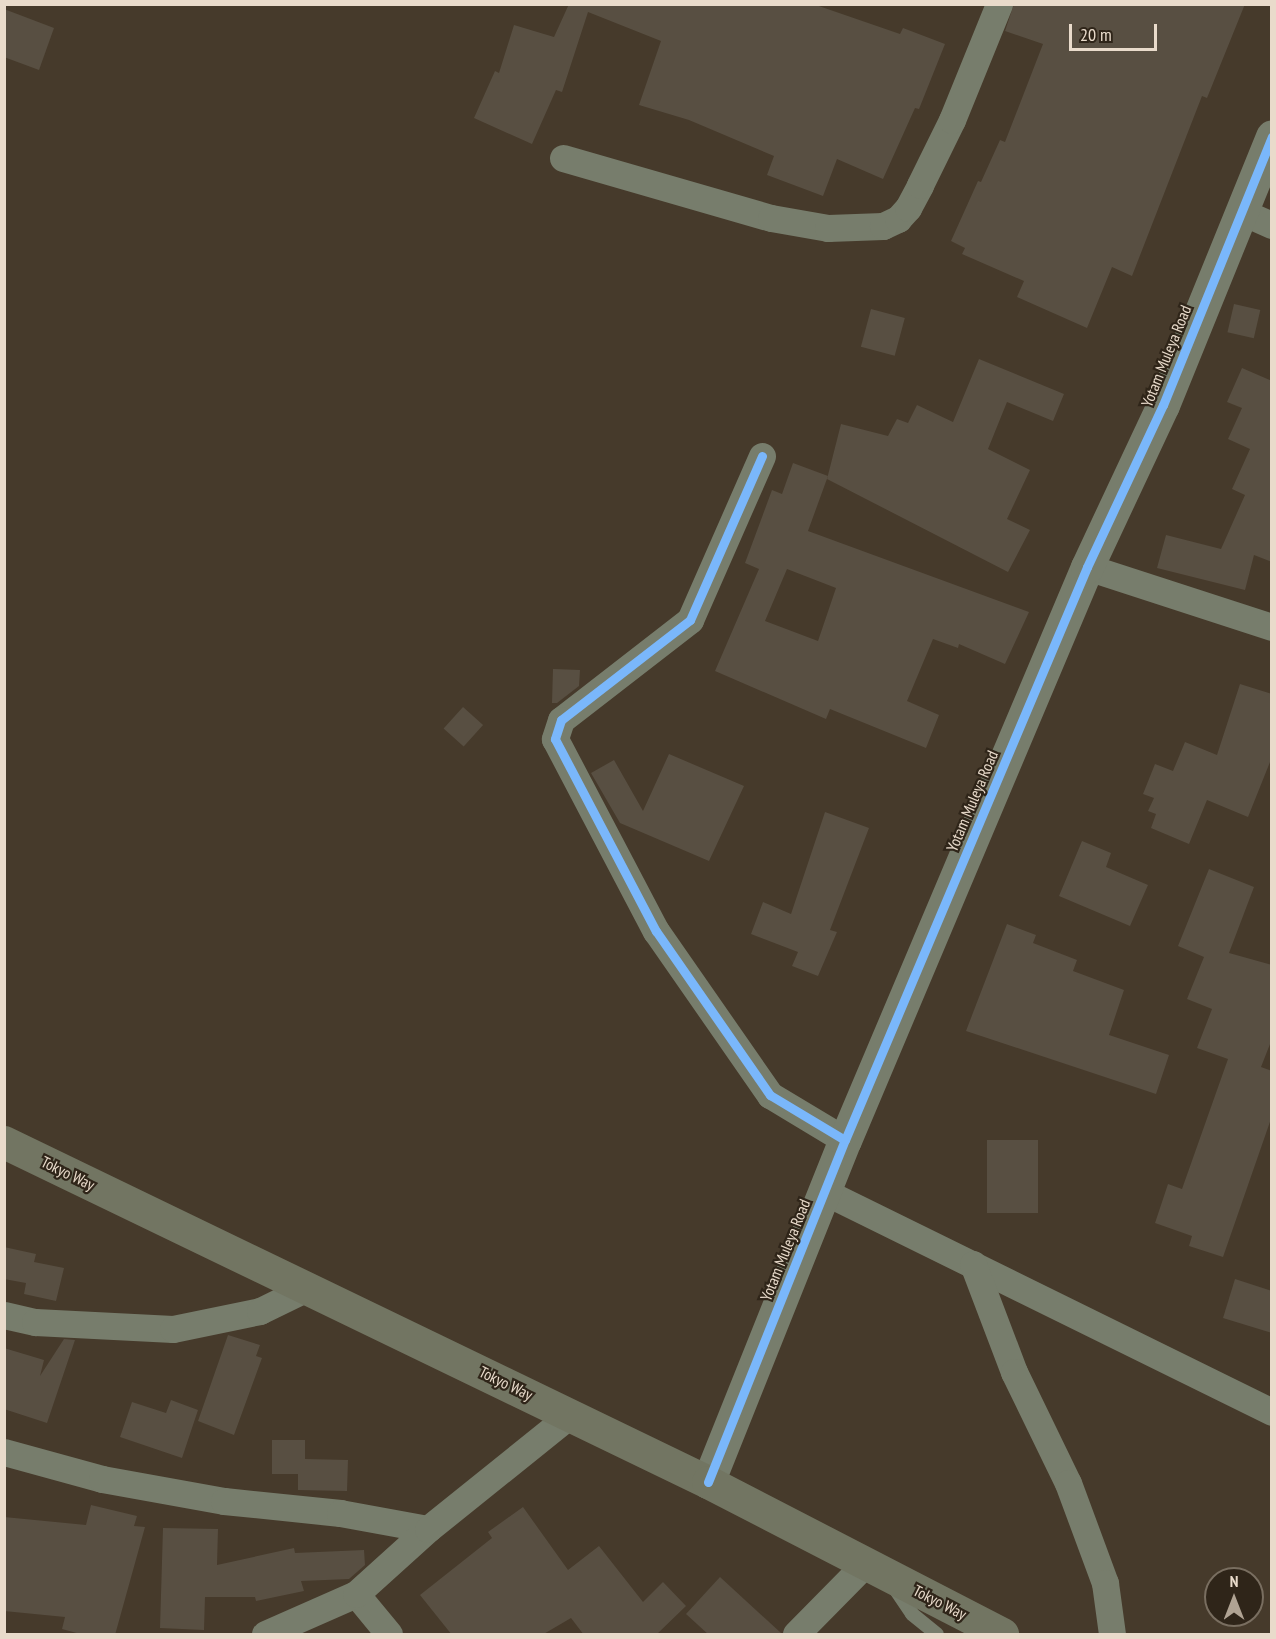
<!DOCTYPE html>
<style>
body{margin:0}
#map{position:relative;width:1276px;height:1639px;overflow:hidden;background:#463a2b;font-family:"PT Sans Narrow",sans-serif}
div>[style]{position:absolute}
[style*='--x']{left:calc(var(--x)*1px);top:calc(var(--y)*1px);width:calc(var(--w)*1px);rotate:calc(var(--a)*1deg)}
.building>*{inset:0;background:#584f42;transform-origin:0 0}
.service>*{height:14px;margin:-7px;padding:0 7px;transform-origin:7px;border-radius:7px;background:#777d6c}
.minor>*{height:27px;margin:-13.5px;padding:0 13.5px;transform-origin:13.5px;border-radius:13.5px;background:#777d6c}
.tertiary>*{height:33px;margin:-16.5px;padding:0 16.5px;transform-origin:16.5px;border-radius:16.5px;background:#777d6c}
.secondary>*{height:33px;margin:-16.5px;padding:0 16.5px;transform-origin:16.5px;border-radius:16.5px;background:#727562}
.cycleway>*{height:9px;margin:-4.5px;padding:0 4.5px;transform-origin:4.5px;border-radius:4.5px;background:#7ab7fb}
span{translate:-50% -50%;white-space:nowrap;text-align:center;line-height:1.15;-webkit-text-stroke:4.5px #2f2519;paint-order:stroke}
.street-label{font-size:16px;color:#e9dbcb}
.frame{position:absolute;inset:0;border:6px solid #e9dbcb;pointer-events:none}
.north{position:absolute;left:1204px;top:1567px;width:60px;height:60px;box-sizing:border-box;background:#2f2519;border:2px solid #796e60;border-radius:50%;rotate:0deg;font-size:16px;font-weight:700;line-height:24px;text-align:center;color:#e9dbcb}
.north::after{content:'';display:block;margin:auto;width:21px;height:27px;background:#b0a393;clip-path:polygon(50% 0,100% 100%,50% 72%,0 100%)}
.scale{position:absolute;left:1069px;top:24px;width:88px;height:27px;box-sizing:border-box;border:3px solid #e9dbcb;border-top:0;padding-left:8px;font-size:18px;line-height:21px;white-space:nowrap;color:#e9dbcb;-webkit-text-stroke:4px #2f2519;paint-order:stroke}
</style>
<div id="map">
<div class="building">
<div style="clip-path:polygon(569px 4px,813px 4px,900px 34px,903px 28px,945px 44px,919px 109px,915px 108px,883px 179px,837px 159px,823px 196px,767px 175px,774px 156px,689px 120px,639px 105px,661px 41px,588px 12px,562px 92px,556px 90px,532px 144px,474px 118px,495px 71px,499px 73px,514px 25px,554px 37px)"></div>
<div style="clip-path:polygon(1014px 4px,1245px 4px,1207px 98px,1202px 96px,1132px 276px,1112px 267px,1087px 328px,1017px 297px,1024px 281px,962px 254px,965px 248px,951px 241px,978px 181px,981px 182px,1000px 140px,1005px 142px,1043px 44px,1005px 31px)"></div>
<div style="clip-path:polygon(4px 9px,54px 28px,39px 70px,4px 57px)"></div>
<div style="left:1234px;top:304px;width:27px;height:29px;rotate:13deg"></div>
<div style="left:871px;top:309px;width:35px;height:39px;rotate:15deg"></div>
<div style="clip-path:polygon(979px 359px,1064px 394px,1053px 421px,1007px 402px,988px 449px,1030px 470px,1007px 519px,1030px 530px,1008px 572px,827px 479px,841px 424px,888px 436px,897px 419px,908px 423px,917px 405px,953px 422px)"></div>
<div style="clip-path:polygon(1242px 368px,1272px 381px,1272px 562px,1254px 555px,1245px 590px,1157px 568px,1166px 535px,1221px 549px,1245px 495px,1232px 489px,1250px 449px,1228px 439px,1242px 408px,1227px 402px)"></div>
<div style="clip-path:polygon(evenodd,793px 463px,828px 476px,808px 531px,1029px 612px,1005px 664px,959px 644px,958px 648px,933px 639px,907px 701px,939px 715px,926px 748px,830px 709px,826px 719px,715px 671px,759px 569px,745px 563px,772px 490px,782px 494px,793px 463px,787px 569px,836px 588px,818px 641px,765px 621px,787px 569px)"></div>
<div style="clip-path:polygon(553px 669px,580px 670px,579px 686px,557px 703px,552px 703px)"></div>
<div style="clip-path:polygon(1240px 684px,1272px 694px,1272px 757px,1248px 817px,1207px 800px,1189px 844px,1151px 828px,1156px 814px,1148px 811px,1154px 798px,1143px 794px,1155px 764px,1173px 771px,1185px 742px,1217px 755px)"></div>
<div style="left:463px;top:707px;width:27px;height:29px;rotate:42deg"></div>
<div style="clip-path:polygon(669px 754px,744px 786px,709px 861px,620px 823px,591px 773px,614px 760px,643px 811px)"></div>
<div style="clip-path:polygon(825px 812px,869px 828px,830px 930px,837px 932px,818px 976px,792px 966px,798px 952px,751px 934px,763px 902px,791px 914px)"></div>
<div style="clip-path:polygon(1082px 841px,1111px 853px,1106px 867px,1148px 885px,1130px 926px,1059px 896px)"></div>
<div style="clip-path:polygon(1209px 869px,1254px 887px,1229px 953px,1272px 965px,1272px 1039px,1261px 1067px,1272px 1071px,1272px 1116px,1223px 1257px,1189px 1246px,1192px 1236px,1155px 1223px,1168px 1184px,1182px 1189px,1228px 1059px,1197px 1048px,1212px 1009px,1187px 999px,1204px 957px,1178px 946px)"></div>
<div style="clip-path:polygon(1007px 924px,1036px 935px,1033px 943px,1077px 960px,1073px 971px,1124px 990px,1109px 1035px,1169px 1055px,1156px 1094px,966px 1031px)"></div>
<div style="left:987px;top:1140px;width:51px;height:73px"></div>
<div style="clip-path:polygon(4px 1247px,36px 1254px,34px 1262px,64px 1268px,56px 1301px,24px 1294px,26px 1283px,4px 1279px)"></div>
<div style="clip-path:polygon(1235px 1279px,1272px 1291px,1272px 1333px,1223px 1318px)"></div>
<div style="clip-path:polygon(228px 1335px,260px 1345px,256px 1356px,262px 1358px,234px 1435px,198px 1421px)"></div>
<div style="clip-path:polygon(64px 1339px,75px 1340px,47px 1423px,4px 1409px,4px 1348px,44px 1360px,40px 1376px)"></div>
<div style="clip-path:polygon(171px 1400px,198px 1410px,182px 1458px,120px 1437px,132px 1402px,166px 1413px)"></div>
<div style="clip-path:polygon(272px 1440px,305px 1440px,305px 1459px,348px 1460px,347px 1491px,298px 1490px,298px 1474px,272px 1474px)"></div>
<div style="clip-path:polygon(91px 1505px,137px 1516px,134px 1526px,145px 1527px,115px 1635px,84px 1635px,62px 1629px,65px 1617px,4px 1611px,4px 1517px,86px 1525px)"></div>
<div style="clip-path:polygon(523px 1507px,568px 1570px,599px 1546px,643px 1602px,663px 1582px,686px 1606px,656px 1635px,584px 1635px,571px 1618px,542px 1635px,452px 1635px,420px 1595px,492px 1538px,488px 1532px)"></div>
<div style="clip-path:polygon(163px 1528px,218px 1529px,217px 1565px,294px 1548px,295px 1553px,364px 1550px,365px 1565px,349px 1579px,301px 1581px,304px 1591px,256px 1601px,255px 1597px,205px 1597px,204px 1630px,160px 1628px)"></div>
<div style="clip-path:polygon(720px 1577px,781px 1633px,781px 1635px,709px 1635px,686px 1614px)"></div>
</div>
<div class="service">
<div style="--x:894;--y:1587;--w:32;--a:56"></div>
<div style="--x:912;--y:1614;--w:32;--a:39"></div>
</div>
<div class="minor">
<div style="--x:563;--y:158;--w:216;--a:16.1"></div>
<div style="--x:771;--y:218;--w:58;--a:10"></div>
<div style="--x:828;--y:228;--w:55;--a:-2.1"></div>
<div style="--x:883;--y:226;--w:17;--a:-25"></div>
<div style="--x:898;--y:219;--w:15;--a:-48"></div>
<div style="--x:908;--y:208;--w:26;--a:-62"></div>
<div style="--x:920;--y:185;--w:72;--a:-63.8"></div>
<div style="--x:952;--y:120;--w:125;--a:-67.9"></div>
<div style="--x:1240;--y:211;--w:35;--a:24"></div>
<div style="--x:762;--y:456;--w:179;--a:113.7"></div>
<div style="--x:690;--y:620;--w:163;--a:142.2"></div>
<div style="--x:561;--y:720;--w:20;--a:108"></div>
<div style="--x:555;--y:739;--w:217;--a:62.3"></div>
<div style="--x:656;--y:931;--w:200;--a:55.2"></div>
<div style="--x:770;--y:1095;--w:87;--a:31"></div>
<div style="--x:1087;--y:567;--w:194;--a:18"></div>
<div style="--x:825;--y:1192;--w:498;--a:26.2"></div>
<div style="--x:973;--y:1264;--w:116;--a:69.2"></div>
<div style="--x:1014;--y:1372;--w:123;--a:64.1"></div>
<div style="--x:1068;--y:1483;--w:107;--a:69.7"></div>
<div style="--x:1105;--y:1583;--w:51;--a:82.2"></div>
<div style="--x:4;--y:1315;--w:32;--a:13"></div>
<div style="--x:35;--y:1322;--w:138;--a:2.9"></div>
<div style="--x:173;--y:1329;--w:89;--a:-11.7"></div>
<div style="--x:260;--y:1311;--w:52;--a:-26.1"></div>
<div style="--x:4;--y:1452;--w:102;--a:15.4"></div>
<div style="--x:102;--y:1479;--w:124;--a:10.2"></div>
<div style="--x:224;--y:1501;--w:117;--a:5.9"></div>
<div style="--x:340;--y:1513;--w:89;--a:10.3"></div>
<div style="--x:356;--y:1594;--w:52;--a:50.5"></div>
<div style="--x:265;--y:1634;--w:99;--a:-23.7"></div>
<div style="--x:356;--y:1594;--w:97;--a:-42.1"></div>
<div style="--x:428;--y:1529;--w:184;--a:-38.8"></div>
<div style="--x:796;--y:1634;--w:101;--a:-45.4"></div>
</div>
<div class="tertiary">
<div style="--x:708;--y:1482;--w:368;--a:-68.2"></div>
<div style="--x:845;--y:1140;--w:622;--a:-67.1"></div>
<div style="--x:1087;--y:567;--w:179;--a:-64.9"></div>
<div style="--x:1163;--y:405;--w:290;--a:-67.9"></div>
</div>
<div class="secondary">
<div style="--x:4;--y:1142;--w:782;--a:25.78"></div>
<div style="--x:708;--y:1482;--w:331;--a:27.3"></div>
</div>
<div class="cycleway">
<div style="--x:762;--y:456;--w:179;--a:113.7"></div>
<div style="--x:690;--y:620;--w:163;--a:142.2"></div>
<div style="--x:561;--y:720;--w:20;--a:108"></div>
<div style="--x:555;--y:739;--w:217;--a:62.3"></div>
<div style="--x:656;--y:931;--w:200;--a:55.2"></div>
<div style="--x:770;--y:1095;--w:87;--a:31"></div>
<div style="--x:708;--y:1482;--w:368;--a:-68.2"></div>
<div style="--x:845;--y:1140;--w:622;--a:-67.1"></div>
<div style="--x:1087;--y:567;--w:179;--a:-64.9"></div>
<div style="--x:1163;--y:405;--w:290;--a:-67.9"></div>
</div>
<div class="street-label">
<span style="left:1166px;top:356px;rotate:-68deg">Yotam Muleya Road</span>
<span style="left:972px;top:801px;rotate:-67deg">Yotam Muleya Road</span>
<span style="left:68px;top:1173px;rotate:26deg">Tokyo Way</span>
<span style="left:785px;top:1250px;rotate:-68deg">Yotam Muleya Road</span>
<span style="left:506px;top:1383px;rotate:26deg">Tokyo Way</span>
<span style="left:940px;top:1602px;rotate:27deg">Tokyo Way</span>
</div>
<div class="frame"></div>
<div class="north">N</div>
<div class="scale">20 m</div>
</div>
